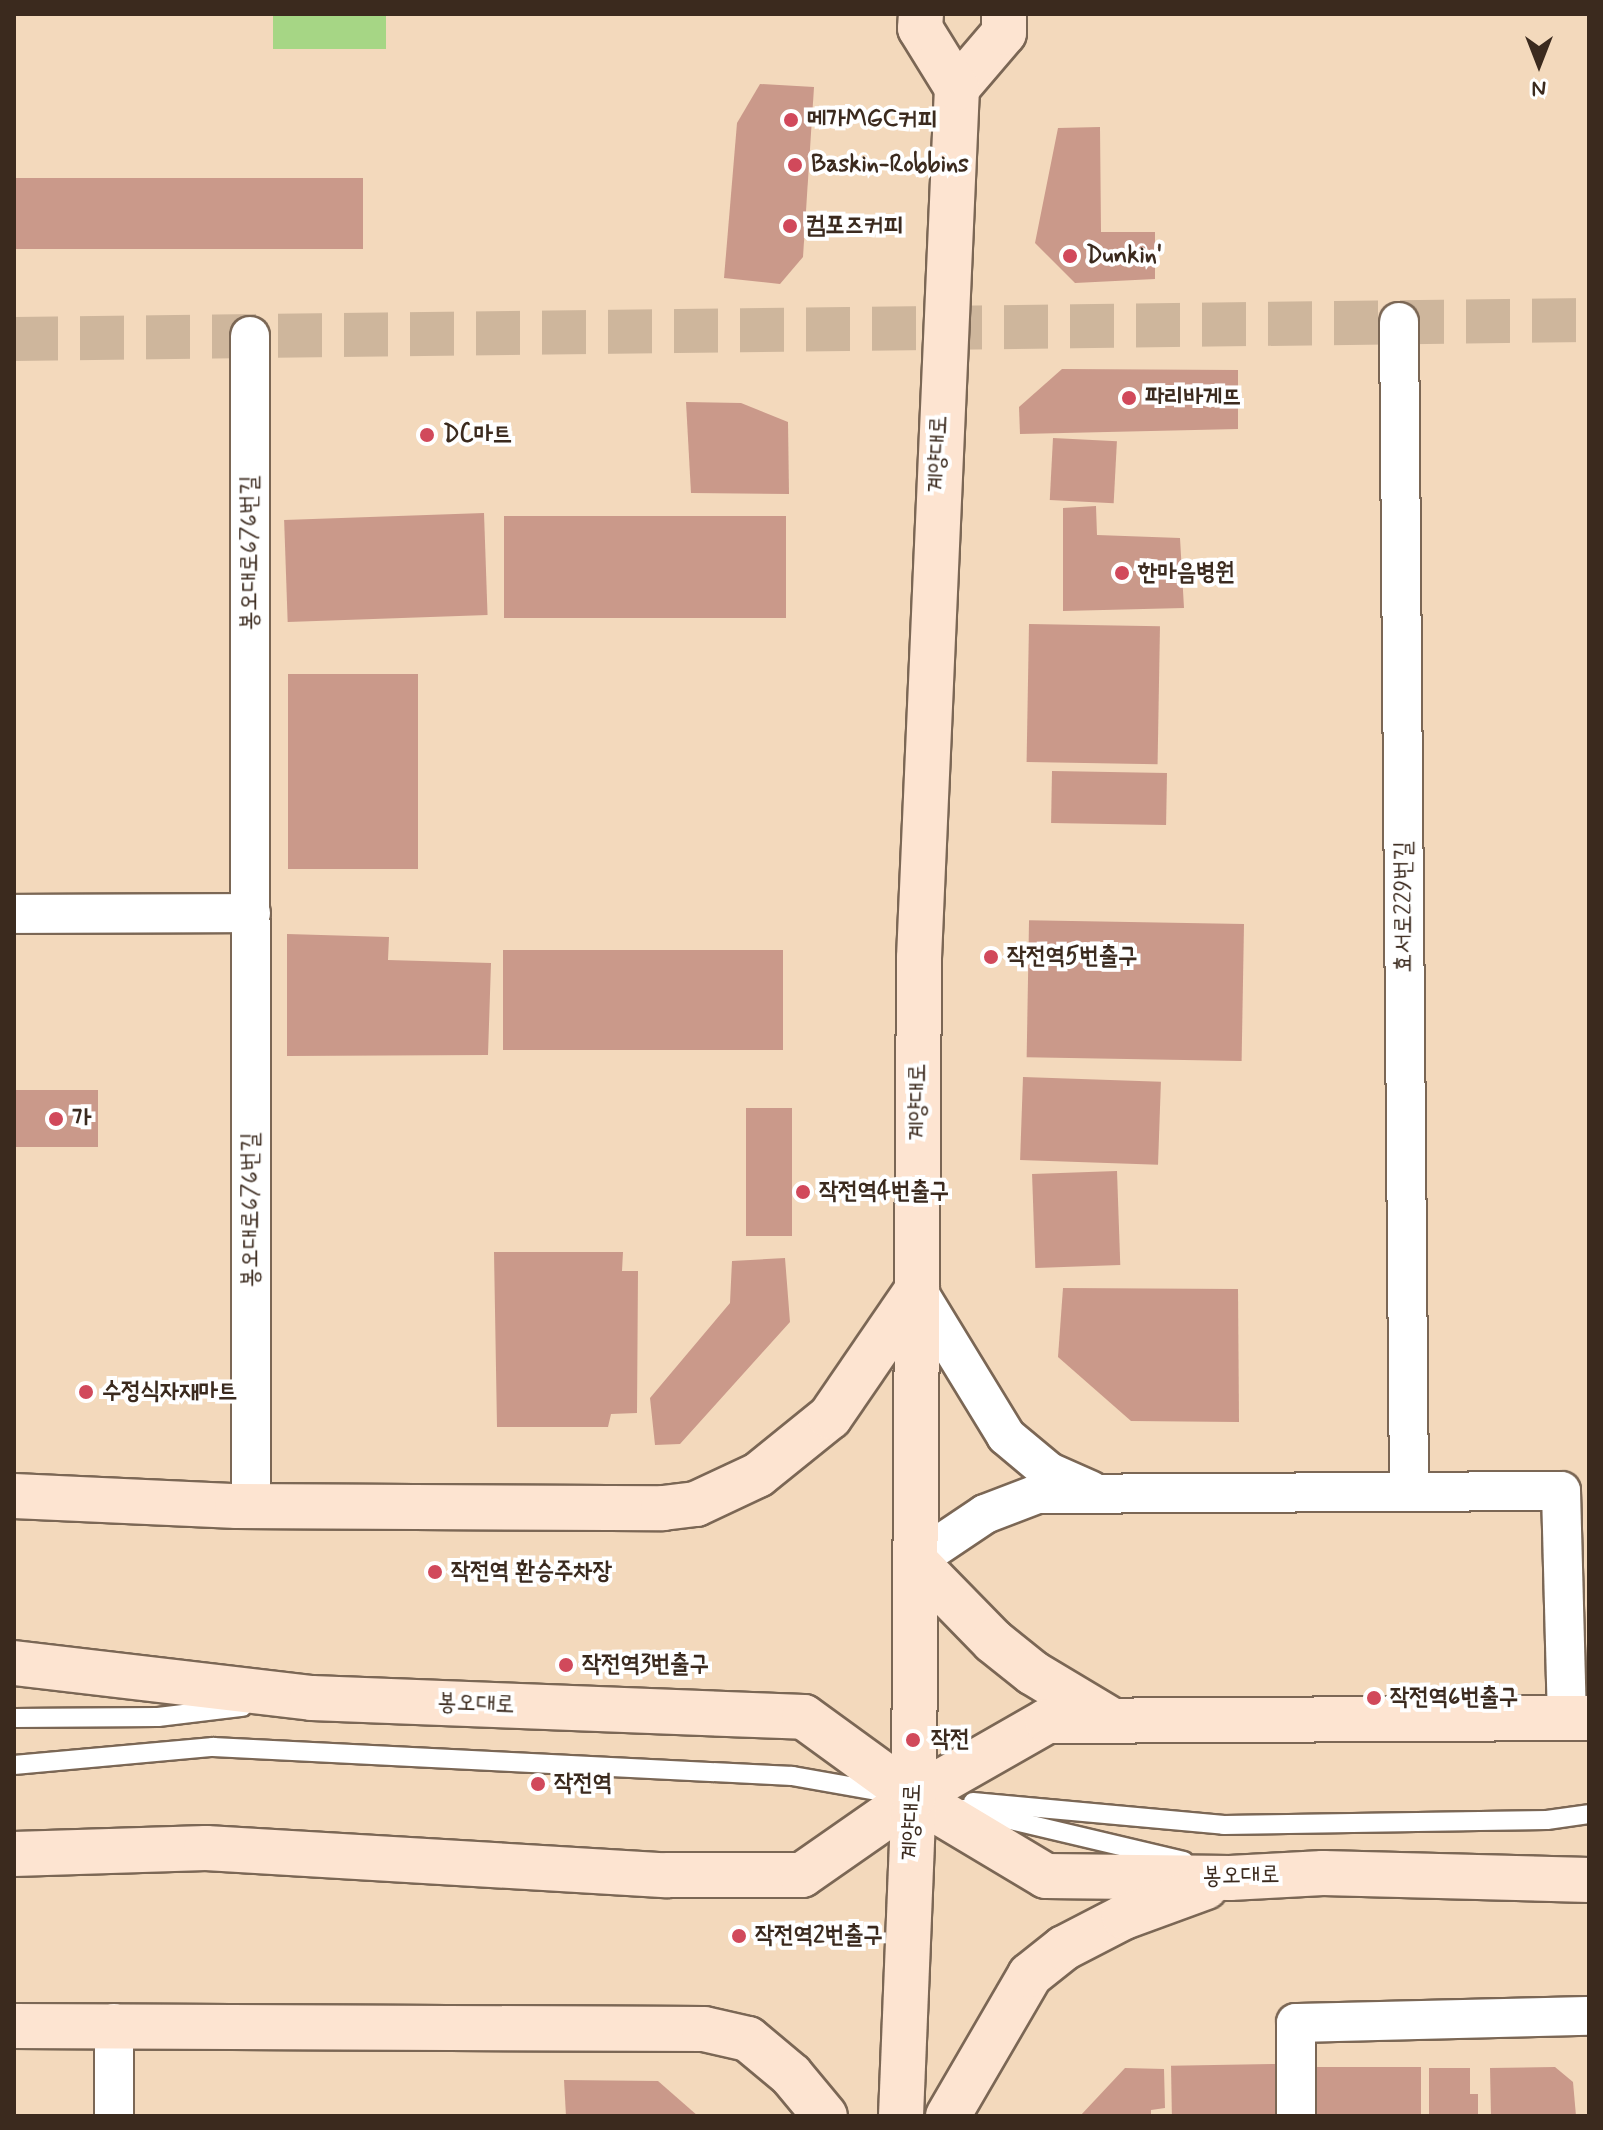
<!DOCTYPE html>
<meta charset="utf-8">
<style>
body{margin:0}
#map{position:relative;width:1603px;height:2130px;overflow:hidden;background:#f3d9bc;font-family:Mynerve,"Poor Story",sans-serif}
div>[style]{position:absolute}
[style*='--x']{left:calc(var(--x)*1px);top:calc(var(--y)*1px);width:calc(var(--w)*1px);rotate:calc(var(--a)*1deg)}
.green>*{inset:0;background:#a6d685;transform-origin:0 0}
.building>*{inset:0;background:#ca998a;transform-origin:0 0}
.secondary-tunnel>*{height:44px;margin-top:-22px;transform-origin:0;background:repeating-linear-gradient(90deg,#ceb69c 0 44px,transparent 0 66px)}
.roads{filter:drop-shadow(2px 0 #7b6755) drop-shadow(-2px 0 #7b6755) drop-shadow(0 2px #7b6755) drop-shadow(0 -2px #7b6755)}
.lane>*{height:18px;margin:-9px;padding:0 9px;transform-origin:9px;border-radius:9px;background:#fff}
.street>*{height:38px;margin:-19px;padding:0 19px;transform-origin:19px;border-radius:19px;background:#fff}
.secondary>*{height:44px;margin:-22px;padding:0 22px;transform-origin:22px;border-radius:22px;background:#fde4d1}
.dots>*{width:22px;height:22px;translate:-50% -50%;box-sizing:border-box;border:4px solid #fff;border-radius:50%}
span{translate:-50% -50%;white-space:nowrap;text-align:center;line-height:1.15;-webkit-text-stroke:8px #fff;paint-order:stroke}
.poi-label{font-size:24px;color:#3b2a1e;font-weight:700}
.left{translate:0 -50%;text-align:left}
.street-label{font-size:24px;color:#3b2a1e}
.frame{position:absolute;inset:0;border:16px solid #3b2a1e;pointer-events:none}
.north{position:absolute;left:1499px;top:24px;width:80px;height:80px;-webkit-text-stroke:6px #fff;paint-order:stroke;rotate:180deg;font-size:22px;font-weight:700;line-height:32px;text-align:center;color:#3b2a1e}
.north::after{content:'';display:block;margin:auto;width:28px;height:36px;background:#3b2a1e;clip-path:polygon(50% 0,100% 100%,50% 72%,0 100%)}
</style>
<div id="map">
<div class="green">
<div style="left:273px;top:14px;width:113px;height:35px"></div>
</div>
<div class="building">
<div style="clip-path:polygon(760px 84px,814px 87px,803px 257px,780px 284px,724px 278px,737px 123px)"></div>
<div style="clip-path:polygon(1100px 127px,1101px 232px,1155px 232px,1155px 279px,1075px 283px,1035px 243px,1058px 128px)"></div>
<div style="left:14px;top:178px;width:349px;height:71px"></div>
<div style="clip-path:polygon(1062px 369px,1238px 370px,1238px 429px,1020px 434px,1019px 407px)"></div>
<div style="clip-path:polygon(686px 402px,741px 403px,788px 422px,789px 494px,691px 493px)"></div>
<div style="left:1053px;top:438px;width:64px;height:62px;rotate:3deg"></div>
<div style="clip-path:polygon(1096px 506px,1097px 535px,1180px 538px,1184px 608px,1063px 611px,1063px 508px)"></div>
<div style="left:484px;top:513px;width:102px;height:200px;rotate:88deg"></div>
<div style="left:504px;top:516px;width:282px;height:102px"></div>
<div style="left:1029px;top:624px;width:131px;height:138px;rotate:1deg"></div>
<div style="left:288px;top:674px;width:130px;height:195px"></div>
<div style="left:1052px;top:771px;width:115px;height:52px;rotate:1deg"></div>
<div style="left:1244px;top:924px;width:137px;height:215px;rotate:91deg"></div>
<div style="clip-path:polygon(287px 934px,389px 937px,388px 960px,491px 963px,488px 1055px,287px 1056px)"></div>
<div style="left:783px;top:950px;width:100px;height:280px;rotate:90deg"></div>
<div style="left:1023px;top:1077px;width:138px;height:83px;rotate:2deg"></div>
<div style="left:14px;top:1090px;width:84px;height:57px"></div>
<div style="left:792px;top:1108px;width:128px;height:46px;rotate:90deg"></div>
<div style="left:1117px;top:1171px;width:94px;height:85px;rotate:88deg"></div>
<div style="clip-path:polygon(494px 1252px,623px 1252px,622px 1271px,638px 1271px,637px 1413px,611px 1414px,608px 1427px,497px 1427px)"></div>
<div style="clip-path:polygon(785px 1258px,790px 1322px,680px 1444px,655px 1445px,650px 1398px,730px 1303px,732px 1261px)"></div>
<div style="clip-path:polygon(1063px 1288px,1238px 1289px,1239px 1422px,1131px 1421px,1058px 1357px)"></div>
<div style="left:1275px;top:2064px;width:52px;height:104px;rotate:89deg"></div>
<div style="left:1313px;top:2067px;width:108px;height:49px"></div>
<div style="clip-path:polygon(1555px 2067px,1573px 2082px,1576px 2116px,1491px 2116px,1490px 2068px)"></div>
<div style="clip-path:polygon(1125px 2068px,1164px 2069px,1165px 2108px,1151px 2110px,1151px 2116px,1080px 2116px)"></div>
<div style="clip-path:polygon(1429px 2068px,1470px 2068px,1470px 2094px,1478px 2094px,1478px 2116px,1429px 2116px)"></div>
<div style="clip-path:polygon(564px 2080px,658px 2081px,698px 2116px,566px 2116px)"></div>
</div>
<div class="secondary-tunnel">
<div style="--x:14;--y:339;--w:1575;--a:-0.69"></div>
</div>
<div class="roads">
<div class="lane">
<div style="--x:14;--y:1718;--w:144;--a:-0.4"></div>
<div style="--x:158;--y:1717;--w:85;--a:-6.8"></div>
<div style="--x:14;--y:1765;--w:200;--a:-5.2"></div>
<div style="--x:213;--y:1747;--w:580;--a:2.87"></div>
<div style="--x:792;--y:1776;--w:97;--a:10"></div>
<div style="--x:973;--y:1802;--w:252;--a:5.2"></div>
<div style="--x:1224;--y:1825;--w:323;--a:-0.9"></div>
<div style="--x:1547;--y:1820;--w:42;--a:-8.1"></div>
<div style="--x:964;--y:1809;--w:226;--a:13.3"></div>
</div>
<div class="street">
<div style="--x:1399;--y:322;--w:1170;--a:89.51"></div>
<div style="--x:250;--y:336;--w:1170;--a:89.95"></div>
<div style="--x:14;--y:914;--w:237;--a:-0.2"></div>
<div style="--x:917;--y:1290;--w:171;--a:58.6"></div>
<div style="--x:1006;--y:1436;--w:56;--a:39.9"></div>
<div style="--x:1049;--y:1472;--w:45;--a:23.7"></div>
<div style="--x:915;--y:1561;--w:84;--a:-33.9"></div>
<div style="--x:985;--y:1514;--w:56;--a:-21"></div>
<div style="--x:1037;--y:1494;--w:524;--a:-0.33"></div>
<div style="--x:1561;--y:1491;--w:229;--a:88.5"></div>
<div style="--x:114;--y:2023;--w:93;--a:90"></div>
<div style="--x:1296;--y:2116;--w:93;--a:-90"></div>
<div style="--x:1296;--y:2023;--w:293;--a:-1.4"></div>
</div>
<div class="secondary">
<div style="--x:957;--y:88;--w:72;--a:-49.5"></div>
<div style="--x:1004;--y:33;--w:19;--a:-90"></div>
<div style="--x:14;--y:1496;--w:223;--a:2.6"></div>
<div style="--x:237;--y:1506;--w:426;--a:0.3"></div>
<div style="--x:663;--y:1508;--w:33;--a:-7"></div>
<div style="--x:696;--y:1504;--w:68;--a:-25.1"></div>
<div style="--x:758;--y:1475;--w:92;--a:-38.9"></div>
<div style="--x:830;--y:1417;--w:154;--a:-55.6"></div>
<div style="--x:915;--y:1561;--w:112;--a:45.7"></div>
<div style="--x:993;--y:1641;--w:51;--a:38.7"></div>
<div style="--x:1033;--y:1673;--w:93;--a:31"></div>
<div style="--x:14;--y:1663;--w:300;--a:6.7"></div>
<div style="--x:312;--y:1698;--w:492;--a:2.2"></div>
<div style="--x:804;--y:1717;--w:136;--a:36"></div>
<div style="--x:914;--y:1797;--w:153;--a:-29.7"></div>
<div style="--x:1047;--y:1721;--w:542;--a:-0.32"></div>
<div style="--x:14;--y:1854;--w:192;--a:-1.8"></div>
<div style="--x:206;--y:1848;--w:461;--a:3.4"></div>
<div style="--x:666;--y:1875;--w:136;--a:0"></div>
<div style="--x:802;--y:1875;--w:136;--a:-34.9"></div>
<div style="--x:914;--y:1797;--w:154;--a:30.9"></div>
<div style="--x:1046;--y:1876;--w:184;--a:0.6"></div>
<div style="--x:1230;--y:1878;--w:93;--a:-3.1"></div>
<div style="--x:1323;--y:1873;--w:266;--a:1.5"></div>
<div style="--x:14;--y:2026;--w:690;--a:0.25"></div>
<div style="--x:704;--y:2029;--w:45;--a:12.8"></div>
<div style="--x:748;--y:2039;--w:56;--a:39.9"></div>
<div style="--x:791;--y:2075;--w:53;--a:50.3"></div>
<div style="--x:901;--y:2116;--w:319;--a:-87.7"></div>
<div style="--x:914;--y:1797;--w:839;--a:-89.66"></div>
<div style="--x:919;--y:958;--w:871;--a:-87.5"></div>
<div style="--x:957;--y:88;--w:70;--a:-121.7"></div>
<div style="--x:920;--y:28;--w:14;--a:-86"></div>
<div style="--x:948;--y:2116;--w:163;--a:-59.8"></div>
<div style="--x:1030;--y:1975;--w:43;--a:-38.5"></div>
<div style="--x:1064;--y:1948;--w:68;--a:-27.3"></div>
<div style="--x:1124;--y:1917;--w:87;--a:-20.1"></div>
</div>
</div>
<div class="dots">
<div style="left:791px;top:120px;background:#d1495b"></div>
<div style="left:795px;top:165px;background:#d1495b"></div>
<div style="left:790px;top:226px;background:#d1495b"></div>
<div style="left:1070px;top:256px;background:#d1495b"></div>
<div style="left:1129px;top:398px;background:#d1495b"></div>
<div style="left:427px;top:435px;background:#d1495b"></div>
<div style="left:1122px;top:573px;background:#d1495b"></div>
<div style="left:991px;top:957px;background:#d1495b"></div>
<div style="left:56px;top:1119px;background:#d1495b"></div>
<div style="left:803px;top:1192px;background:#d1495b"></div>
<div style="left:86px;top:1392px;background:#d1495b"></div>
<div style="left:435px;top:1572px;background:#d1495b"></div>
<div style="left:566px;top:1665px;background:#d1495b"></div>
<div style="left:1374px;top:1698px;background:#d1495b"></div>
<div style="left:913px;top:1740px;background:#d1495b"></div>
<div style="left:538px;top:1784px;background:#d1495b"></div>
<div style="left:739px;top:1936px;background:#d1495b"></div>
</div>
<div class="poi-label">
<span class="left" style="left:807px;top:120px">메가MGC커피</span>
<span class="left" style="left:811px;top:165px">Baskin-Robbins</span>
<span class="left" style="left:806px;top:226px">컴포즈커피</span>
<span class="left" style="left:1086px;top:256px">Dunkin'</span>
<span class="left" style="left:1145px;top:398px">파리바게뜨</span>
<span class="left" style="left:443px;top:435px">DC마트</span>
<span class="left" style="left:1138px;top:573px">한마음병원</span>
<span class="left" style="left:1007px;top:957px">작전역5번출구</span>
<span class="left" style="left:72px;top:1119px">가</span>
<span class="left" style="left:819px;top:1192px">작전역4번출구</span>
<span class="left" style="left:102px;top:1392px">수정식자재마트</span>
<span class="left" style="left:451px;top:1572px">작전역 환승주차장</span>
<span class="left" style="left:582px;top:1665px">작전역3번출구</span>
<span class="left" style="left:1390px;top:1698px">작전역6번출구</span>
<span class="left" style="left:931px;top:1740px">작전</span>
<span class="left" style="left:554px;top:1784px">작전역</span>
<span class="left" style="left:755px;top:1936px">작전역2번출구</span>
</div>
<div class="street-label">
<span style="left:938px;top:454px;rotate:-88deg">계양대로</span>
<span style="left:250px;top:553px;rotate:-90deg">봉오대로676번길</span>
<span style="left:1404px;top:907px;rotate:-90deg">효서로229번길</span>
<span style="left:918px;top:1102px;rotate:-90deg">계양대로</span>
<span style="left:251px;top:1210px;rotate:-90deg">봉오대로676번길</span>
<span style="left:476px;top:1704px;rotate:2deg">봉오대로</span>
<span style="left:912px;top:1822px;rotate:-88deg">계양대로</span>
<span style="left:1241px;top:1876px;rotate:-1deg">봉오대로</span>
</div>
<div class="frame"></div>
<div class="north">N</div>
</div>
